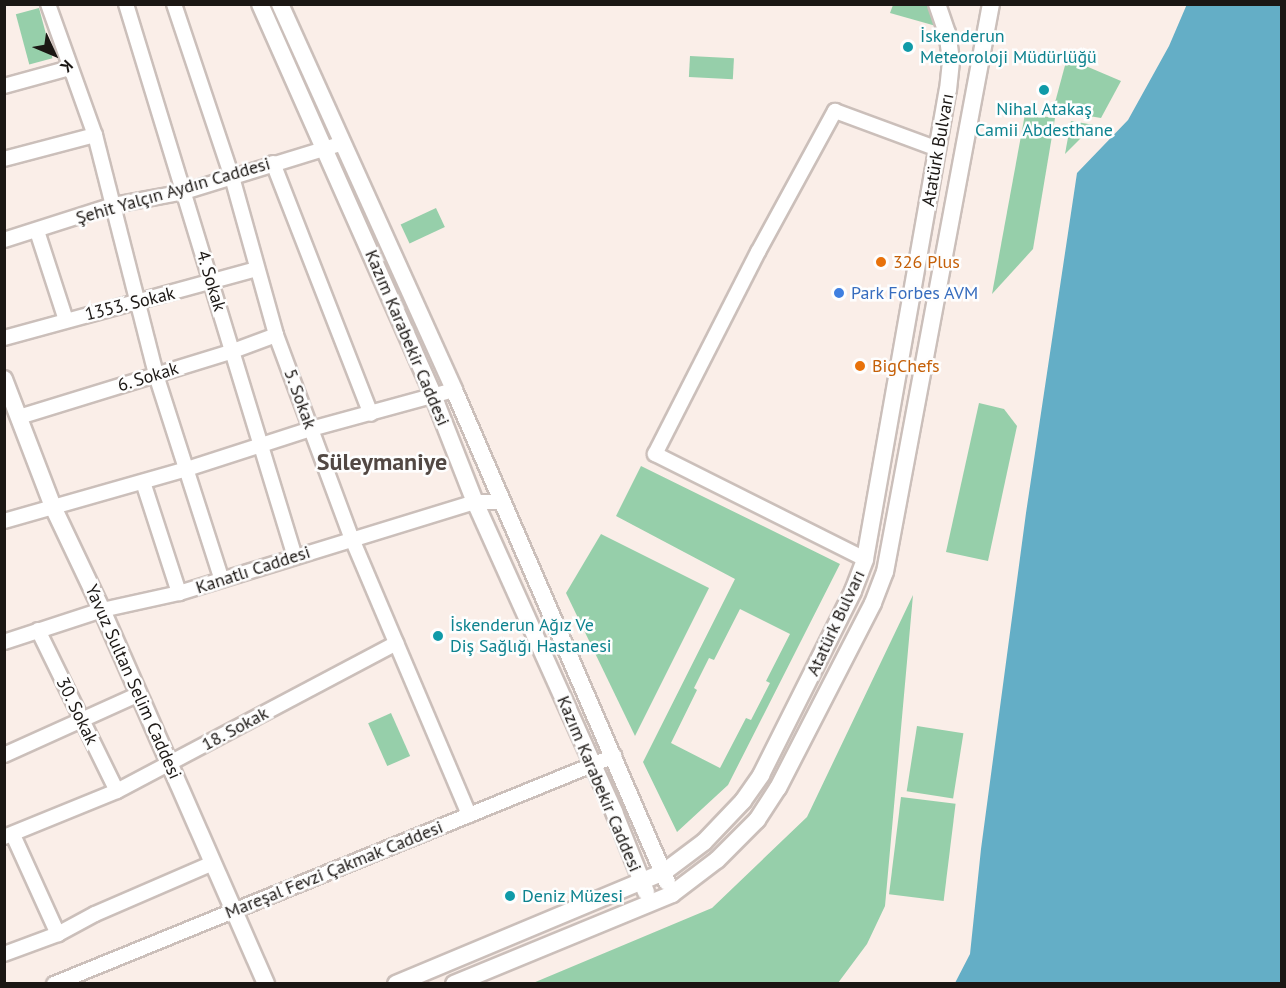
<!DOCTYPE html>
<meta charset="utf-8">
<style>
body{margin:0}
#map{position:relative;width:1286px;height:988px;overflow:hidden;background:#faeee8;font-family:"PT Sans",sans-serif}
div>[style]{position:absolute}
[style*='--x']{left:calc(var(--x)*1px);top:calc(var(--y)*1px);width:calc(var(--w)*1px);rotate:calc(var(--a)*1deg)}
.green>*{inset:0;background:#96cfaa;transform-origin:0 0}
.water>*{inset:0;background:#64aec6}
.roads{filter:drop-shadow(2px 0 #cbbfba) drop-shadow(-2px 0 #cbbfba) drop-shadow(0 2px #cbbfba) drop-shadow(0 -2px #cbbfba)}
.minor>*{height:14px;margin:-7px;padding:0 7px;transform-origin:7px;border-radius:7px;background:#fff}
.tertiary>*{height:16px;margin:-8px;padding:0 8px;transform-origin:8px;border-radius:8px;background:#fff}
.dots>*{width:16px;height:16px;translate:-50% -50%;box-sizing:border-box;border:3px solid #fefefe;border-radius:50%}
span{translate:-50% -50%;white-space:nowrap;text-align:center;line-height:1.15;-webkit-text-stroke:5px #fefefe;paint-order:stroke}
.culture-label{font-size:18px;color:#0d838f}
.left{translate:0 -50%;text-align:left}
.street-label{font-size:18px;color:#1b1714}
.food-label{font-size:18px;color:#c56008}
.shop-label{font-size:18px;color:#366cbe}
.district-label{font-size:24px;color:#524843;font-weight:700}
.frame{position:absolute;inset:0;border:6px solid #1b1714;pointer-events:none}
.north{position:absolute;left:24px;top:24px;width:60px;height:60px;-webkit-text-stroke:4px #fefefe;paint-order:stroke;rotate:134deg;font-size:16px;font-weight:700;line-height:24px;text-align:center;color:#1b1714}
.north::after{content:'';display:block;margin:auto;width:21px;height:27px;background:#1b1714;clip-path:polygon(50% 0,100% 100%,50% 72%,0 100%)}
</style>
<div id="map">
<div class="green">
<div style="clip-path:polygon(893px 5px,930px 5px,936px 26px,890px 13px)"></div>
<div style="left:39px;top:8px;width:52px;height:24px;rotate:75deg"></div>
<div style="left:690px;top:56px;width:44px;height:21px;rotate:3deg"></div>
<div style="clip-path:polygon(1067px 58px,1121px 81px,1101px 118px,1053px 110px)"></div>
<div style="clip-path:polygon(1025px 114px,1055px 118px,1033px 249px,992px 294px)"></div>
<div style="clip-path:polygon(1071px 121px,1094px 125px,1065px 154px)"></div>
<div style="left:436px;top:208px;width:21px;height:39px;rotate:65deg"></div>
<div style="clip-path:polygon(979px 403px,1004px 409px,1017px 426px,988px 561px,946px 552px)"></div>
<div style="clip-path:polygon(evenodd,641px 466px,840px 564px,728px 785px,677px 832px,643px 762px,735px 579px,616px 516px,641px 466px,740px 609px,790px 634px,766px 681px,770px 683px,751px 720px,746px 718px,720px 768px,671px 743px,697px 690px,694px 688px,709px 658px,714px 660px,740px 609px)"></div>
<div style="clip-path:polygon(601px 534px,709px 588px,635px 736px,566px 593px)"></div>
<div style="clip-path:polygon(913px 595px,885px 906px,867px 944px,838px 983px,533px 983px,712px 908px,807px 817px)"></div>
<div style="left:391px;top:713px;width:47px;height:25px;rotate:66deg"></div>
<div style="left:917px;top:726px;width:47px;height:66px;rotate:9deg"></div>
<div style="left:901px;top:797px;width:55px;height:98px;rotate:7deg"></div>
</div>
<div class="water">
<div style="clip-path:polygon(1187px 4px,1281px 5px,1281px 983px,955px 983px,970px 954px,981px 849px,1026px 513px,1077px 173px,1128px 120px,1169px 46px)"></div>
</div>
<div class="roads">
<div class="minor">
<div style="--x:48;--y:4;--w:139;--a:70.3"></div>
<div style="--x:95;--y:135;--w:248;--a:75.7"></div>
<div style="--x:156;--y:375;--w:215;--a:72.2"></div>
<div style="--x:126;--y:4;--w:578;--a:73.01"></div>
<div style="--x:174;--y:4;--w:182;--a:71.5"></div>
<div style="--x:232;--y:177;--w:164;--a:74.4"></div>
<div style="--x:276;--y:335;--w:218;--a:69.6"></div>
<div style="--x:352;--y:539;--w:300;--a:67"></div>
<div style="--x:4;--y:86;--w:68;--a:-15.3"></div>
<div style="--x:4;--y:159;--w:94;--a:-14.8"></div>
<div style="--x:273;--y:163;--w:269;--a:68.7"></div>
<div style="--x:37;--y:231;--w:94;--a:72"></div>
<div style="--x:4;--y:240;--w:115;--a:-17.7"></div>
<div style="--x:114;--y:205;--w:71;--a:-10.5"></div>
<div style="--x:184;--y:192;--w:166;--a:-17.1"></div>
<div style="--x:4;--y:338;--w:261;--a:-15.3"></div>
<div style="--x:19;--y:417;--w:224;--a:-17.1"></div>
<div style="--x:233;--y:351;--w:46;--a:-20.4"></div>
<div style="--x:143;--y:482;--w:117;--a:72"></div>
<div style="--x:4;--y:521;--w:190;--a:-15.9"></div>
<div style="--x:187;--y:469;--w:130;--a:-17.9"></div>
<div style="--x:311;--y:429;--w:148;--a:-15.3"></div>
<div style="--x:865;--y:559;--w:235;--a:-153.4"></div>
<div style="--x:655;--y:454;--w:227;--a:-63"></div>
<div style="--x:758;--y:252;--w:161;--a:-61.4"></div>
<div style="--x:835;--y:111;--w:110;--a:20.3"></div>
<div style="--x:38;--y:630;--w:179;--a:63.9"></div>
<div style="--x:4;--y:642;--w:103;--a:-18.1"></div>
<div style="--x:102;--y:610;--w:79;--a:-12.4"></div>
<div style="--x:179;--y:593;--w:310;--a:-17.1"></div>
<div style="--x:475;--y:502;--w:26;--a:0"></div>
<div style="--x:4;--y:755;--w:148;--a:-24.3"></div>
<div style="--x:13;--y:835;--w:109;--a:65.6"></div>
<div style="--x:4;--y:837;--w:122;--a:-22.2"></div>
<div style="--x:117;--y:791;--w:316;--a:-27.9"></div>
<div style="--x:4;--y:954;--w:58;--a:-20.3"></div>
<div style="--x:58;--y:934;--w:42;--a:-28.4"></div>
<div style="--x:95;--y:914;--w:129;--a:-23.4"></div>
<div style="--x:54;--y:984;--w:605;--a:-22.15"></div>
</div>
<div class="tertiary">
<div style="--x:260;--y:4;--w:428;--a:66.1"></div>
<div style="--x:433;--y:395;--w:115;--a:68.6"></div>
<div style="--x:475;--y:502;--w:340;--a:65.8"></div>
<div style="--x:614;--y:812;--w:86;--a:68.2"></div>
<div style="--x:280;--y:4;--w:423;--a:65.7"></div>
<div style="--x:454;--y:390;--w:536;--a:66.59"></div>
<div style="--x:4;--y:379;--w:139;--a:69"></div>
<div style="--x:54;--y:509;--w:112;--a:64.6"></div>
<div style="--x:102;--y:610;--w:408;--a:66.3"></div>
<div style="--x:396;--y:984;--w:290;--a:-22.7"></div>
<div style="--x:664;--y:872;--w:50;--a:-36.9"></div>
<div style="--x:704;--y:842;--w:57;--a:-46.4"></div>
<div style="--x:743;--y:801;--w:32;--a:-55"></div>
<div style="--x:761;--y:775;--w:206;--a:-63.4"></div>
<div style="--x:853;--y:591;--w:34;--a:-69"></div>
<div style="--x:865;--y:559;--w:476;--a:-80"></div>
<div style="--x:948;--y:90;--w:30;--a:-84"></div>
<div style="--x:951;--y:60;--w:27;--a:-98"></div>
<div style="--x:947;--y:33;--w:31;--a:-109"></div>
<div style="--x:454;--y:984;--w:236;--a:-22.4"></div>
<div style="--x:672;--y:894;--w:56;--a:-37.1"></div>
<div style="--x:717;--y:860;--w:57;--a:-45"></div>
<div style="--x:757;--y:820;--w:38;--a:-57"></div>
<div style="--x:778;--y:788;--w:208;--a:-62.8"></div>
<div style="--x:873;--y:603;--w:33;--a:-69"></div>
<div style="--x:885;--y:572;--w:578;--a:-79.43"></div>
</div>
</div>
<div class="dots">
<div style="left:908px;top:47px;background:#0f9aa8"></div>
<div style="left:1044px;top:90px;background:#0f9aa8"></div>
<div style="left:881px;top:262px;background:#e8710a"></div>
<div style="left:839px;top:293px;background:#3f7fe0"></div>
<div style="left:860px;top:366px;background:#e8710a"></div>
<div style="left:438px;top:636px;background:#0f9aa8"></div>
<div style="left:510px;top:896px;background:#0f9aa8"></div>
</div>
<div class="culture-label">
<span class="left" style="left:920px;top:47px">İskenderun<br>Meteoroloji Müdürlüğü</span>
<span style="left:1044px;top:120px">Nihal Atakaş<br>Camii Abdesthane</span>
<span class="left" style="left:450px;top:636px">İskenderun Ağız Ve<br>Diş Sağlığı Hastanesi</span>
<span class="left" style="left:522px;top:896px">Deniz Müzesi</span>
</div>
<div class="street-label">
<span style="left:938px;top:150px;rotate:-80deg">Atatürk Bulvarı</span>
<span style="left:173px;top:191px;rotate:-16deg">Şehit Yalçın Aydın Caddesi</span>
<span style="left:211px;top:281px;rotate:73deg">4. Sokak</span>
<span style="left:130px;top:304px;rotate:-14deg">1353. Sokak</span>
<span style="left:407px;top:338px;rotate:67deg">Kazım Karabekir Caddesi</span>
<span style="left:148px;top:377px;rotate:-17deg">6. Sokak</span>
<span style="left:300px;top:399px;rotate:70deg">5. Sokak</span>
<span style="left:253px;top:570px;rotate:-18deg">Kanatlı Caddesi</span>
<span style="left:836px;top:623px;rotate:-65deg">Atatürk Bulvarı</span>
<span style="left:133px;top:682px;rotate:66deg">Yavuz Sultan Selim Caddesi</span>
<span style="left:77px;top:711px;rotate:64deg">30. Sokak</span>
<span style="left:235px;top:729px;rotate:-28deg">18. Sokak</span>
<span style="left:599px;top:784px;rotate:67deg">Kazım Karabekir Caddesi</span>
<span style="left:334px;top:870px;rotate:-22deg">Mareşal Fevzi Çakmak Caddesi</span>
</div>
<div class="food-label">
<span class="left" style="left:893px;top:262px">326 Plus</span>
<span class="left" style="left:872px;top:366px">BigChefs</span>
</div>
<div class="shop-label">
<span class="left" style="left:851px;top:293px">Park Forbes AVM</span>
</div>
<div class="district-label">
<span style="left:382px;top:462px">Süleymaniye</span>
</div>
<div class="frame"></div>
<div class="north">K</div>
</div>
